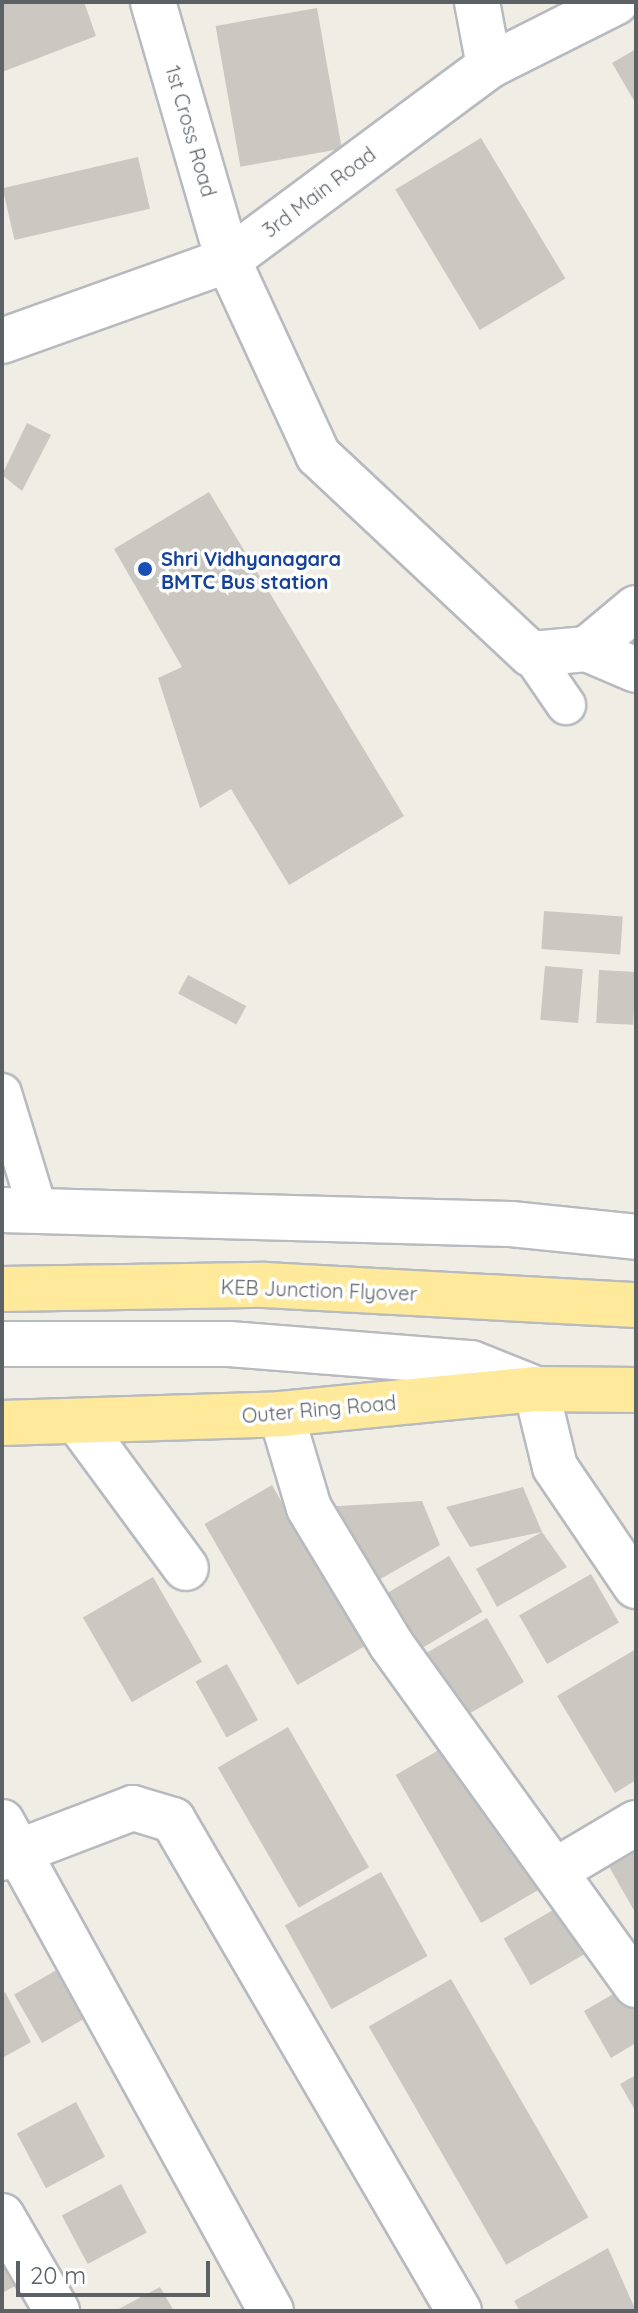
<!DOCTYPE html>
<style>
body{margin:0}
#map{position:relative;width:638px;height:2313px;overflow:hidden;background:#f0ede5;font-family:Quicksand,sans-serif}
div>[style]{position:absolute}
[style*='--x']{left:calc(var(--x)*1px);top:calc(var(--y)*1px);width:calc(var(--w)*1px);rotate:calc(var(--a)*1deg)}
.building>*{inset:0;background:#cbc8c2;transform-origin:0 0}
.roads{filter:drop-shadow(2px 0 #b7babf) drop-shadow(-2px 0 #b7babf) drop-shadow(0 2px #b7babf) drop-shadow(0 -2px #b7babf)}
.service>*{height:38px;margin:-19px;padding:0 19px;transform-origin:19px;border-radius:19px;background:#fff}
.minor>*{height:44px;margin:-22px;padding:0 22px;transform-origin:22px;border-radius:22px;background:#fff}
.tertiary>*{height:44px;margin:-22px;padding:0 22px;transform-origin:22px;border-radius:22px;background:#fff}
.trunk>*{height:44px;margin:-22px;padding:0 22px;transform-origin:22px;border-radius:22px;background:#ffea9b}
.dots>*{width:22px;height:22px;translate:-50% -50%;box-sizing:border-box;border:4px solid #fff;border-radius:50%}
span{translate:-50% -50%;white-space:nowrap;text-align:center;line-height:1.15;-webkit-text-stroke:7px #fff;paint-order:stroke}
.street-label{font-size:20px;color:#5c6166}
.transit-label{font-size:20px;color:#164399;font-weight:700}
.left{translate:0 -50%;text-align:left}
.frame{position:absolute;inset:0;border:4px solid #5c6166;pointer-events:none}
.scale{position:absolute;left:16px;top:2261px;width:194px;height:36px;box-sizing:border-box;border:4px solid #5c6166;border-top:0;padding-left:10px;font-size:24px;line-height:28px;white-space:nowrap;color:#5c6166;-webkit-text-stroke:6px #fff;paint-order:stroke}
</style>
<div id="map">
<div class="building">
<div style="clip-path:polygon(2px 2px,84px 2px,96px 36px,2px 72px)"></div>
<div style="left:317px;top:8px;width:143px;height:103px;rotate:80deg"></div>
<div style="clip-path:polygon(636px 49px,636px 104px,612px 63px)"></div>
<div style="left:481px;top:138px;width:164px;height:100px;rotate:59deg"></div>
<div style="left:138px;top:157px;width:53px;height:139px;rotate:77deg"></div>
<div style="clip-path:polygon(27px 423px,51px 435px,22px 491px,2px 475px)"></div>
<div style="clip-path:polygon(209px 492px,404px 816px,289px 885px,231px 789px,200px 808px,158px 678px,182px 667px,114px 549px)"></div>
<div style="left:544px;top:911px;width:79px;height:38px;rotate:4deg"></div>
<div style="left:545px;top:966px;width:38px;height:54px;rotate:5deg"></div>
<div style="left:599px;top:970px;width:37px;height:53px;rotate:3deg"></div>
<div style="left:188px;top:975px;width:66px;height:21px;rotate:28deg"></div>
<div style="left:272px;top:1485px;width:186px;height:78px;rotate:60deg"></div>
<div style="clip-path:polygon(523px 1487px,542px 1532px,567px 1567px,497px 1607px,476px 1569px,542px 1532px,470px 1547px,446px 1507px)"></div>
<div style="clip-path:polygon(422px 1501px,440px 1545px,368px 1586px,323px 1507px)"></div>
<div style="left:449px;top:1556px;width:65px;height:80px;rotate:59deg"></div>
<div style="left:591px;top:1574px;width:56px;height:83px;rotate:60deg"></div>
<div style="left:153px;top:1577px;width:98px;height:81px;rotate:60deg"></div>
<div style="left:487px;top:1618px;width:74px;height:78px;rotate:60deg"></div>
<div style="clip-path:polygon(636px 1649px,636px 1780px,615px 1793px,557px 1696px)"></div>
<div style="left:227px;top:1664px;width:64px;height:36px;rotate:61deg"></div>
<div style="left:288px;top:1727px;width:162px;height:81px;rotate:60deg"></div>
<div style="left:458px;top:1739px;width:171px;height:72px;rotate:60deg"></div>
<div style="clip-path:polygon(636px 1847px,636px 1914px,607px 1863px)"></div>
<div style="left:381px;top:1872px;width:96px;height:110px;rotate:61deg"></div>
<div style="left:560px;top:1906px;width:54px;height:65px;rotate:60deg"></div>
<div style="left:60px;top:1968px;width:56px;height:53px;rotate:60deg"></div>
<div style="left:451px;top:1979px;width:275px;height:95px;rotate:60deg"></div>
<div style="clip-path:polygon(632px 1983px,636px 2043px,611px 2058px,584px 2011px)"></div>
<div style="clip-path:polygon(5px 1992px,31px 2042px,2px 2058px,2px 1994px)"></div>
<div style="clip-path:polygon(636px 2075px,636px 2112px,620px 2084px)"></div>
<div style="left:76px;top:2102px;width:62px;height:67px;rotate:62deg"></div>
<div style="left:121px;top:2184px;width:55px;height:67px;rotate:62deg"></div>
<div style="clip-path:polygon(2px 2232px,28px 2279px,2px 2293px)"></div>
<div style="clip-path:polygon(608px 2248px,636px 2311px,520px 2311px,514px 2301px)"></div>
<div style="clip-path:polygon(160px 2287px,174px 2311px,115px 2311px)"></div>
</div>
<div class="roads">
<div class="service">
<div style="--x:531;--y:654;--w:62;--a:55.5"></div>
<div style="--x:2;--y:1093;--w:123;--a:73"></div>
</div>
<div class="minor">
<div style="--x:153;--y:2;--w:269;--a:73.8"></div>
<div style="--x:228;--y:260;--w:215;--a:65.2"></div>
<div style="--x:318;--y:455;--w:291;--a:43.1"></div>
<div style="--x:531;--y:654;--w:56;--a:-5.1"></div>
<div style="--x:587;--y:649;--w:53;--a:23.2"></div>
<div style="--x:477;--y:2;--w:65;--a:79.4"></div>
<div style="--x:2;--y:341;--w:240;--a:-19.7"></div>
<div style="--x:228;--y:260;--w:325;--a:-36.6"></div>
<div style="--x:489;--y:66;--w:142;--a:-26.7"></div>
<div style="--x:587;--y:649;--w:64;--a:-39.9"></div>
<div style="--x:281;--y:1414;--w:98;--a:73.4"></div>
<div style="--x:309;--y:1508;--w:159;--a:58.9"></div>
<div style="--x:391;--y:1644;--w:420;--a:54.3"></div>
<div style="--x:79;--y:1423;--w:180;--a:53.6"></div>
<div style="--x:2;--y:1822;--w:558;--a:61.18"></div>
<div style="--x:2;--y:1858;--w:140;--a:-20.9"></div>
<div style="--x:133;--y:1808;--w:42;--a:16.7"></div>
<div style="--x:173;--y:1820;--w:568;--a:59.78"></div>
<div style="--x:555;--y:1871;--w:94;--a:-30.7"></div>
<div style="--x:2;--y:2216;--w:110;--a:59.9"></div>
</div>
<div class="tertiary">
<div style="--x:2;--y:1210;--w:509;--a:1.58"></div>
<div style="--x:511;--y:1224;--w:126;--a:5.9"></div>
<div style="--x:2;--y:1344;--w:227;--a:0"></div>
<div style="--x:229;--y:1344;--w:243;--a:4.5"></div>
<div style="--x:471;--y:1363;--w:70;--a:21.8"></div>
<div style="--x:536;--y:1389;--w:80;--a:76.3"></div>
<div style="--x:555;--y:1467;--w:144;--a:55.8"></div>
</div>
<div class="trunk">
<div style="--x:2;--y:1289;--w:263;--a:-0.9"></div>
<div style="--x:265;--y:1285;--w:372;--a:3.1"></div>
<div style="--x:2;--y:1423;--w:279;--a:-1.8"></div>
<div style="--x:281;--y:1414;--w:256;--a:-5.6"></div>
<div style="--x:536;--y:1389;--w:100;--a:0.6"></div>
</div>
</div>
<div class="dots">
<div style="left:145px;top:569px;background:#1a4fb4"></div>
</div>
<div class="street-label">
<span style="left:191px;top:131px;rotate:74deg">1st Cross Road</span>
<span style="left:319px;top:192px;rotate:-37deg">3rd Main Road</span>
<span style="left:319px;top:1290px;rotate:2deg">KEB Junction Flyover</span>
<span style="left:319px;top:1409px;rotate:-5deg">Outer Ring Road</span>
</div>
<div class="transit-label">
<span class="left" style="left:161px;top:570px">Shri Vidhyanagara<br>BMTC Bus station</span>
</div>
<div class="frame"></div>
<div class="scale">20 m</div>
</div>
